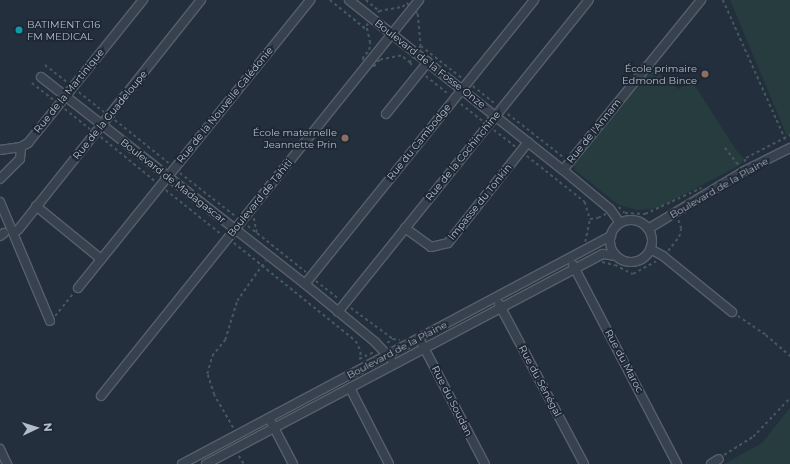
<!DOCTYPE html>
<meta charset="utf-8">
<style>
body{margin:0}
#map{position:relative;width:790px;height:464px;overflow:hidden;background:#242f3e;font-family:Montserrat,sans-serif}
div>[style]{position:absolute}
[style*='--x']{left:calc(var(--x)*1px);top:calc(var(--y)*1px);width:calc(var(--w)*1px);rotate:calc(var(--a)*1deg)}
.green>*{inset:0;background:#263c3f}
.path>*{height:1.5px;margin-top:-0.75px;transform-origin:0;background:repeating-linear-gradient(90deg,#44595c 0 3px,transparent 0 6px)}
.roads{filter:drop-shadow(1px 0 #565f6c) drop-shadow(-1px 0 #565f6c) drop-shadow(0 1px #565f6c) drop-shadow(0 -1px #565f6c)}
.minor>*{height:8px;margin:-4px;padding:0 4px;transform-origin:4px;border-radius:4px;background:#38414e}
.minor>.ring{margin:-4px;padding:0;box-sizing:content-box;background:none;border:8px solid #38414e;border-radius:50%}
.dots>*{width:11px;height:11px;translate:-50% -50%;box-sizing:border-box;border:2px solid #1d2633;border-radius:50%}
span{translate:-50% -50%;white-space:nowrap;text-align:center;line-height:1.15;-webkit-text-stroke:3.5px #1d2633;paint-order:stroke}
.poi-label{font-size:10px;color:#b4bcc9}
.left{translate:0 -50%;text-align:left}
.right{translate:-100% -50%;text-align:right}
.street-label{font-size:10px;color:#b4bcc9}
.north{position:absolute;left:16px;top:408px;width:40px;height:40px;-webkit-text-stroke:3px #1d2633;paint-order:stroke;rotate:86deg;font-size:11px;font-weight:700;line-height:16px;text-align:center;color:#b4bcc9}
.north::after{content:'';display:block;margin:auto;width:14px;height:18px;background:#b4bcc9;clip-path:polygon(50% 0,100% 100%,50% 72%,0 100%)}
</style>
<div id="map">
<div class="green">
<div style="clip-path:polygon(730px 0,790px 0,790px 134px,787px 136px)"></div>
<div style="clip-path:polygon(650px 66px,678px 89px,692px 81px,736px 150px,745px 159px,740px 165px,658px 208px,637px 210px,617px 204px,575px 170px,573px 162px)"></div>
<div style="clip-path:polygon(790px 408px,790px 464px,724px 464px,762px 443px)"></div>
</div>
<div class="path">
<div style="--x:330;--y:0;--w:48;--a:39"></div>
<div style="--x:366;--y:0;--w:17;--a:40"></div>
<div style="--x:723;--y:0;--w:154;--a:65.9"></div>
<div style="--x:407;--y:3;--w:16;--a:45"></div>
<div style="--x:418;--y:14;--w:32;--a:85"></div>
<div style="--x:421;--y:46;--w:20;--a:123"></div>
<div style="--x:410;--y:63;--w:11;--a:-142"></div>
<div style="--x:401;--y:56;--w:21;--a:169"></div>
<div style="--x:380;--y:60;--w:9;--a:131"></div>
<div style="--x:374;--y:67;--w:14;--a:-146"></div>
<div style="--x:362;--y:59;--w:11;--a:-52"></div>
<div style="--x:369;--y:50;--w:7;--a:-82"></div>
<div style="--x:370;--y:43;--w:17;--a:-103"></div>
<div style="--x:366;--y:26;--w:20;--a:-49"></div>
<div style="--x:379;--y:11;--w:23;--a:-10"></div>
<div style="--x:402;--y:7;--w:6;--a:-39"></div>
<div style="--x:421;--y:46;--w:52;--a:38"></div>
<div style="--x:410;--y:63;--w:5;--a:37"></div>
<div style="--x:45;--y:65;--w:29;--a:38"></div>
<div style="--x:426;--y:76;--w:28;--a:39"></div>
<div style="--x:32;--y:83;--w:28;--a:38"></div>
<div style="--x:473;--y:86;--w:28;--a:39"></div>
<div style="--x:79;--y:92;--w:32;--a:39"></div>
<div style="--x:461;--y:104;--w:28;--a:38"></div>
<div style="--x:65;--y:109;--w:32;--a:39"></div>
<div style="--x:508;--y:114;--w:70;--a:38"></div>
<div style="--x:115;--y:120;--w:70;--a:38.7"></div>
<div style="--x:494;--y:130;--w:28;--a:38"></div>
<div style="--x:101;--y:137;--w:70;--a:39.2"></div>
<div style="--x:725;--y:148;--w:22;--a:51"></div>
<div style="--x:527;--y:156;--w:74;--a:38.4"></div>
<div style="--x:585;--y:202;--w:18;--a:74"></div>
<div style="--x:744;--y:162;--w:4;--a:-63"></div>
<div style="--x:746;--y:158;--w:50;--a:-27.6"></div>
<div style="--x:180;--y:173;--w:70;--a:38"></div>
<div style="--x:166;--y:190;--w:70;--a:38.7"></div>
<div style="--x:619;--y:207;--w:8;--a:45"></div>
<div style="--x:625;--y:213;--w:20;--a:3"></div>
<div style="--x:645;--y:214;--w:62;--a:-24.9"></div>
<div style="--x:254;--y:218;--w:16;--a:79"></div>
<div style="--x:248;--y:226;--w:74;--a:38.4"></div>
<div style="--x:585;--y:242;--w:24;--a:-78"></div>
<div style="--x:590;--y:219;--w:8;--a:-7"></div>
<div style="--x:598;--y:218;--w:9;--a:-27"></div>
<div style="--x:234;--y:243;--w:156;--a:38.8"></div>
<div style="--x:356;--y:341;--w:12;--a:66"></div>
<div style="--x:361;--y:352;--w:7;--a:98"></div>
<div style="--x:668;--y:251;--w:18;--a:-52"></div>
<div style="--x:679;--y:237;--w:8;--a:-76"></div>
<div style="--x:681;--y:229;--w:9;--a:-108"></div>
<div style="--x:602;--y:262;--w:13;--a:13"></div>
<div style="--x:615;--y:265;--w:20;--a:27"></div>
<div style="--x:633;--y:274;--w:26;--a:-29"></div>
<div style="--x:316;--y:281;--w:29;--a:38"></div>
<div style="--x:351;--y:308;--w:52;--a:36.4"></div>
<div style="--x:55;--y:316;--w:28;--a:-51"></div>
<div style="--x:738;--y:316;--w:34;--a:34"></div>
<div style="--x:766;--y:335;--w:32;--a:41"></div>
<div style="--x:387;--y:343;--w:7;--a:-34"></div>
<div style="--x:393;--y:339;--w:7;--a:8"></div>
<div style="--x:359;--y:359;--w:17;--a:-25"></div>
<div style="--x:233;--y:428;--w:38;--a:-120"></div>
<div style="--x:214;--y:395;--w:22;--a:-108"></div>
<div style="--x:207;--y:374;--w:19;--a:-74"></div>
<div style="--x:212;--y:356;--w:21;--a:-51"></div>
<div style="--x:225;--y:340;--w:41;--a:-72.9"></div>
<div style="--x:237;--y:301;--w:49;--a:-55"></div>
<div style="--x:724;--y:455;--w:34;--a:-32"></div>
<div style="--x:753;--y:437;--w:54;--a:-46.5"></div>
<div style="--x:239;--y:456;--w:9;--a:58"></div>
</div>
<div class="roads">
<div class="minor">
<div style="--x:349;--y:0;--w:273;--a:38.5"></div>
<div style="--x:563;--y:170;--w:61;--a:39.7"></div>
<div style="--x:610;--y:209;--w:17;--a:54"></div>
<div style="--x:41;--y:77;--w:335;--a:38.1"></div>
<div style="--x:305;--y:284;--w:91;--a:39.6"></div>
<div style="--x:375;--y:342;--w:23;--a:47"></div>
<div style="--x:386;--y:114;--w:67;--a:-51.1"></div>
<div style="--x:0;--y:150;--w:21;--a:-8"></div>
<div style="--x:563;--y:170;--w:219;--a:-50.9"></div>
<div style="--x:0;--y:179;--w:28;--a:-45"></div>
<div style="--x:20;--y:159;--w:12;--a:-85"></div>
<div style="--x:21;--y:147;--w:8;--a:-30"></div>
<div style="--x:28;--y:143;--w:184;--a:-51.2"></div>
<div style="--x:0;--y:202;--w:129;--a:67.2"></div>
<div style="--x:36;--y:206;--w:84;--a:39.2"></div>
<div class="ring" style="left:610px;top:220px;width:34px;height:34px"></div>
<div style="--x:405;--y:228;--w:32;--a:36"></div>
<div style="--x:431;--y:247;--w:17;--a:-13"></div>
<div style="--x:448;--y:243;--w:129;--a:-51.6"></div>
<div style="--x:648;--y:229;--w:112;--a:-31.1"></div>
<div style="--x:744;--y:171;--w:51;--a:-26.6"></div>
<div style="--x:18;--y:230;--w:294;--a:-51.5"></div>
<div style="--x:0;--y:236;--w:5;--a:-37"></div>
<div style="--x:650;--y:249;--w:15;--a:28"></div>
<div style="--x:663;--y:256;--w:89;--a:39.1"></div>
<div style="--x:573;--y:265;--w:225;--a:62.4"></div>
<div style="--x:305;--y:284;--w:365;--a:-51.1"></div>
<div style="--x:78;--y:288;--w:370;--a:-51.1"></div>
<div style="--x:499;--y:304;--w:181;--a:62"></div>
<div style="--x:338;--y:312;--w:400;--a:-51.2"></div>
<div style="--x:419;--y:338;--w:142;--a:62.4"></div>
<div style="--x:350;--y:388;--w:85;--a:62.8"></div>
<div style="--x:101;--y:396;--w:508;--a:-51.23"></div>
<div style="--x:269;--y:418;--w:52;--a:62.4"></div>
<div style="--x:0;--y:449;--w:17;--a:65"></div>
<div style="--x:182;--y:464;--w:486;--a:-28"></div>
<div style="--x:206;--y:464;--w:449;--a:-27.9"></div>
<div style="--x:603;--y:254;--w:13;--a:9"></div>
<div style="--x:711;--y:464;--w:9;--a:-32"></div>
</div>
</div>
<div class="dots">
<div style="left:19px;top:30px;background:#0f9aa8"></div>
<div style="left:705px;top:74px;background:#8d6e63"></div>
<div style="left:345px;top:138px;background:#8d6e63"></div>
</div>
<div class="poi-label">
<span class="left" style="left:27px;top:30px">BATIMENT G16<br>FM MEDICAL</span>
<span class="right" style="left:697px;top:74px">École primaire<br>Edmond Bince</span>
<span class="right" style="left:337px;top:138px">École maternelle<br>Jeannette Prin</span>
</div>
<div class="street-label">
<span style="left:430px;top:64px;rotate:38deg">Boulevard de la Fosse Onze</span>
<span style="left:69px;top:91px;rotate:-51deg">Rue de la Martinique</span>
<span style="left:225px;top:105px;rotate:-51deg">Rue de la Nouvelle Calédonie</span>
<span style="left:110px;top:115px;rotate:-51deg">Rue de la Guadeloupe</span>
<span style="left:594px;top:131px;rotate:-51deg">Rue de l'Annam</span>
<span style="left:419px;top:142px;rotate:-51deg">Rue du Cambodge</span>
<span style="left:463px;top:156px;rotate:-51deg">Rue de la Cochinchine</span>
<span style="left:173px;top:181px;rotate:38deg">Boulevard de Madagascar</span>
<span style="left:719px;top:188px;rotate:-30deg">Boulevard de la Plaine</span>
<span style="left:260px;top:198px;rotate:-51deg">Boulevard de Tahiti</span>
<span style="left:480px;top:202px;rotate:-51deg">Impasse du Tonkin</span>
<span style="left:397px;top:350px;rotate:-28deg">Boulevard de la Plaine</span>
<span style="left:624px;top:361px;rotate:62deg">Rue du Maroc</span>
<span style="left:540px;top:381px;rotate:62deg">Rue du Sénégal</span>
<span style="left:452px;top:401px;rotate:63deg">Rue du Soudan</span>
</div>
<div class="north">N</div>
</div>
